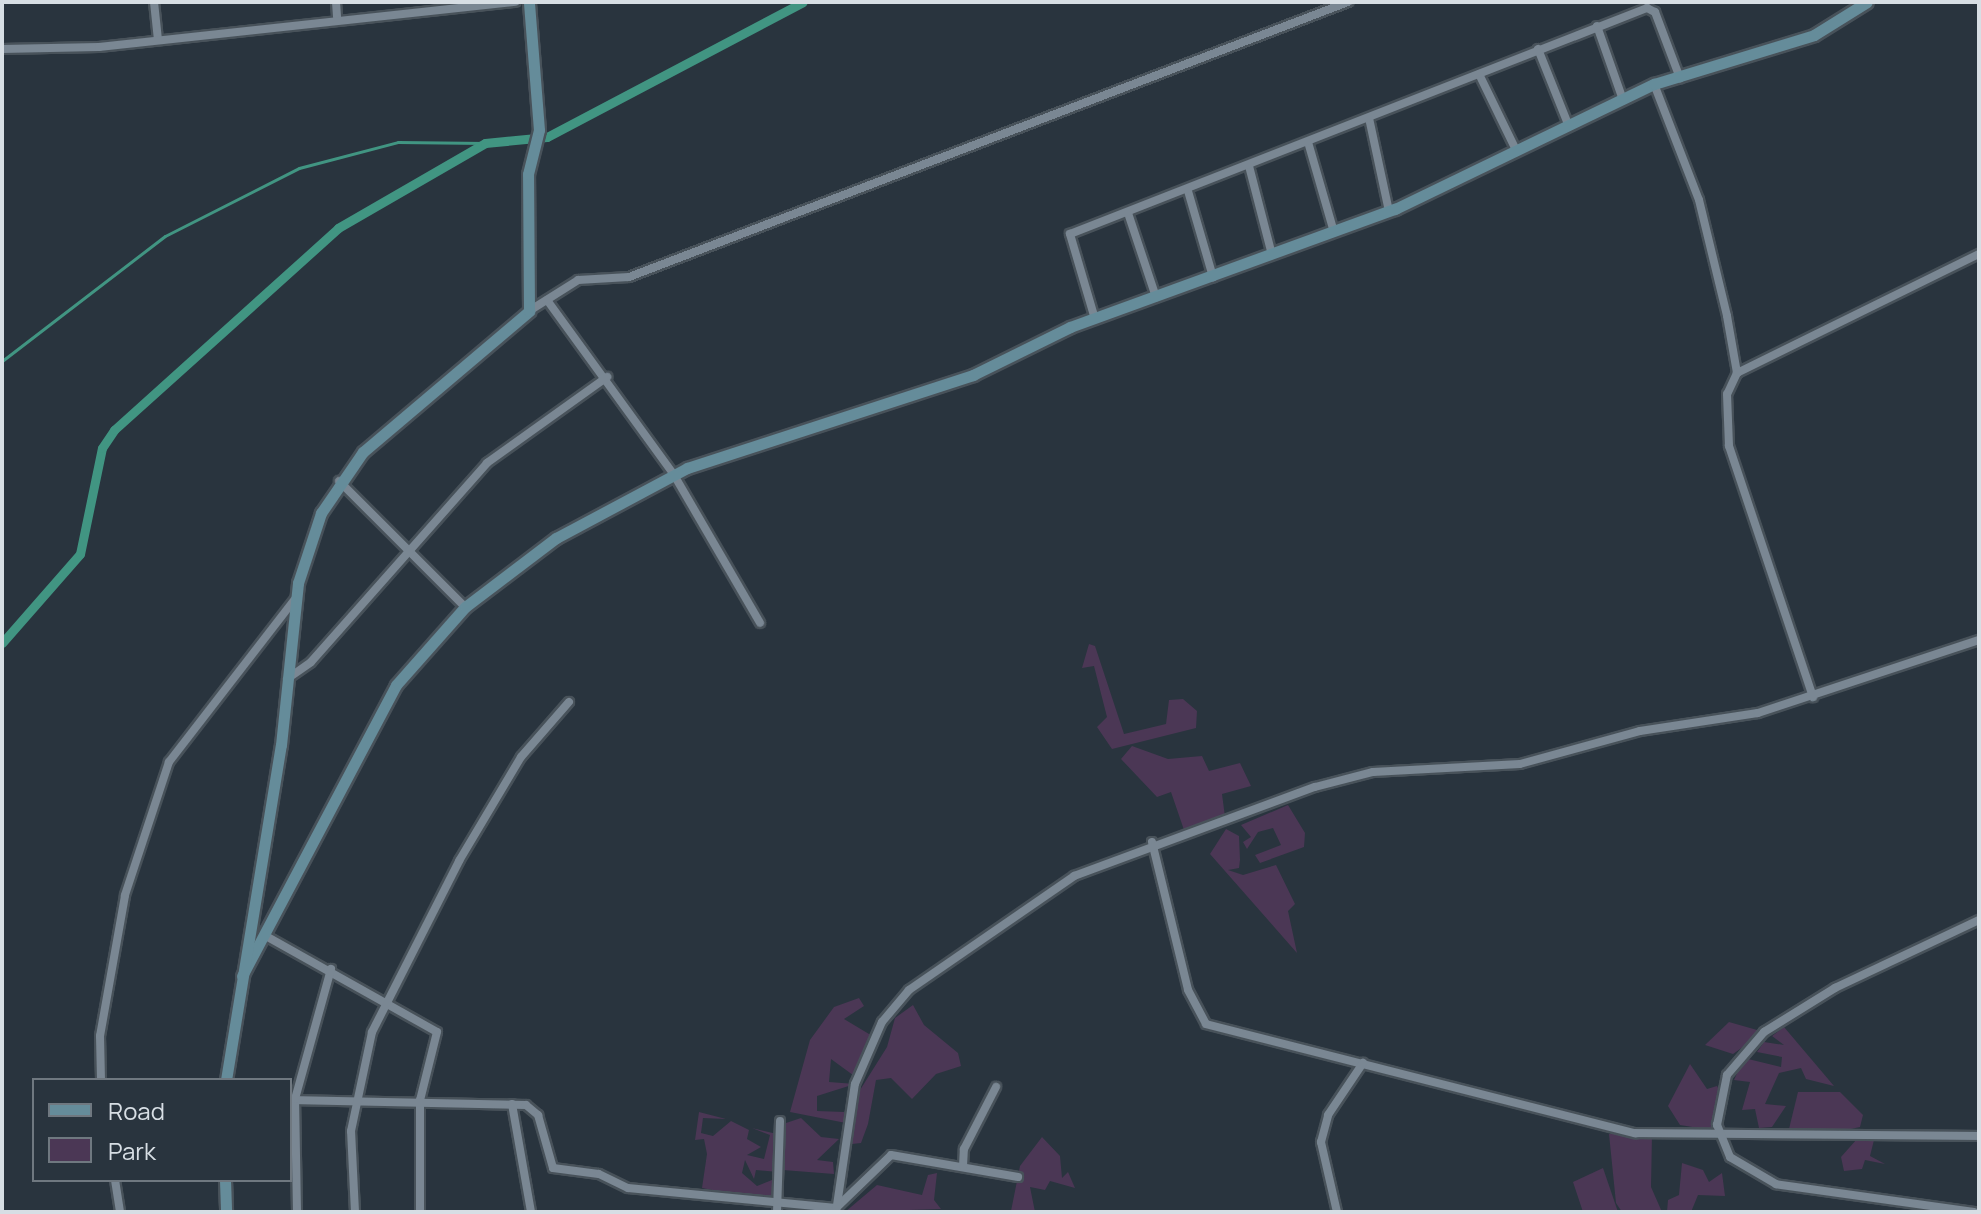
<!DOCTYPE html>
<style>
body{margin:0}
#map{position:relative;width:1981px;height:1214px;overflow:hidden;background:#29343e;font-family:Manrope,sans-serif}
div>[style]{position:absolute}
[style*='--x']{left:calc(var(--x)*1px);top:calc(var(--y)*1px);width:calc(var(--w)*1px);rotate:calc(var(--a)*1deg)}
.green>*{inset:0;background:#4b3755}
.stream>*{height:3px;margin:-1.5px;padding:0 1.5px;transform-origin:1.5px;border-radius:1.5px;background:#419582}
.canal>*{height:9px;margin:-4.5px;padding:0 4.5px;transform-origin:4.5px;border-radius:4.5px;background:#419582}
.roads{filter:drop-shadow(2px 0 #48525a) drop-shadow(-2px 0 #48525a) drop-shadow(0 2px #48525a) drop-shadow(0 -2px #48525a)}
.minor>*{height:8px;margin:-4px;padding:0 4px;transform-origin:4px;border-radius:4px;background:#7a8793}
.secondary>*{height:11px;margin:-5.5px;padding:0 5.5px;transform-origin:5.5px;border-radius:5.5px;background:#658c9a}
span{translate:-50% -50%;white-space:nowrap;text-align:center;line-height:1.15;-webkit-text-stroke:7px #29343e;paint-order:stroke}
.frame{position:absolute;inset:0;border:4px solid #d7dee4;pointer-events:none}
.legend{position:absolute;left:32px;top:1078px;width:260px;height:104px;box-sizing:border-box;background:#29343e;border:2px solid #6f7880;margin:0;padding:10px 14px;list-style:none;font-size:24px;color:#d7dee4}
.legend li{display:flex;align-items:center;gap:16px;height:40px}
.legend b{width:40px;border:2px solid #6f7880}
</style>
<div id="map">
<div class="green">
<div style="clip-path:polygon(1089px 644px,1095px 646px,1124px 734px,1166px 724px,1169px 700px,1183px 699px,1197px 711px,1196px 728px,1112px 749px,1097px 727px,1107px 717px,1094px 666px,1082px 668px)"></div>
<div style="clip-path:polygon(1132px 746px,1168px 759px,1202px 756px,1209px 771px,1240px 763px,1251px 786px,1222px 794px,1225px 817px,1184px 830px,1171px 792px,1157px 797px,1121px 759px)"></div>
<div style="clip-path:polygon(1288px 805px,1305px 833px,1304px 847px,1260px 863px,1255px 855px,1281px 845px,1273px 828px,1258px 832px,1247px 849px,1243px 842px,1251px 837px,1241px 825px)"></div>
<div style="clip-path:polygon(1226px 829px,1239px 836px,1240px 860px,1239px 868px,1228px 870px,1243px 875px,1276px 865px,1295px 904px,1288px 911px,1297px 953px,1210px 854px)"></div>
<div style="clip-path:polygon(859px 998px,864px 1006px,844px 1019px,874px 1037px,857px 1078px,831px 1059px,829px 1082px,855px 1084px,817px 1096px,817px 1111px,844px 1112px,846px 1123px,790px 1112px,810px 1040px,834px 1007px)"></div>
<div style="clip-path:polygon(913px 1005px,924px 1025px,958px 1053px,961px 1066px,936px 1074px,912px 1099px,891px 1078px,876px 1080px,868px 1124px,861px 1143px,852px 1144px,860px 1090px,887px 1047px,895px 1018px)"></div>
<div style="clip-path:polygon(1729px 1022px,1764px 1032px,1733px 1054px,1705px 1045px)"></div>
<div style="clip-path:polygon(1784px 1027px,1834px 1086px,1806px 1079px,1801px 1068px,1779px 1073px,1765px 1104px,1786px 1106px,1772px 1127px,1759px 1128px,1755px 1109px,1742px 1110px,1750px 1082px,1734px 1080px,1744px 1058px,1781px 1067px,1782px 1057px,1757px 1052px,1764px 1042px,1784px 1045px,1772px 1036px)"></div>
<div style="clip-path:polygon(1690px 1064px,1707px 1089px,1717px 1086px,1721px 1093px,1711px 1130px,1680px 1125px,1668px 1106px)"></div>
<div style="clip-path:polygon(1798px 1092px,1840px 1092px,1863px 1115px,1860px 1127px,1818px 1136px,1789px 1129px)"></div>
<div style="clip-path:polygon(699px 1112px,726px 1119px,703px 1118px,701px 1133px,713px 1136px,731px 1121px,749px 1130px,747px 1139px,761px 1147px,747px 1155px,764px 1159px,770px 1135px,752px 1128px,777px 1134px,778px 1172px,756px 1170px,754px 1179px,745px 1160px,742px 1173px,757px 1186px,777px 1178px,773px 1202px,702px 1188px,707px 1154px,704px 1139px,695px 1140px)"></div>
<div style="clip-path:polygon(801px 1118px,821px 1137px,839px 1139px,817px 1160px,833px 1162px,834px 1174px,783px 1170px,783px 1124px)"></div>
<div style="clip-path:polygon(1609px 1134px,1652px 1134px,1651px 1187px,1662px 1212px,1622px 1212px,1616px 1203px)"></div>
<div style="clip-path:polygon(1875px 1136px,1870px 1156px,1885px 1164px,1865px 1160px,1862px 1169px,1844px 1171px,1841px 1157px,1857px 1139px)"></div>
<div style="clip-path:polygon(1042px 1137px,1060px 1156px,1062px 1178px,1068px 1172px,1075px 1188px,1050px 1181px,1045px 1190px,1030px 1187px,1035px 1212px,1011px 1211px,1020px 1166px)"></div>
<div style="clip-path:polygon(1682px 1163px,1703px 1170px,1709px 1182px,1722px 1173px,1725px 1196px,1698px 1195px,1691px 1212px,1667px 1212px,1668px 1200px,1679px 1195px)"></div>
<div style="clip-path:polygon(1603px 1168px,1618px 1212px,1583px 1212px,1573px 1182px)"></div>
<div style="clip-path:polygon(937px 1173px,934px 1200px,941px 1209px,845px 1212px,877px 1185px,922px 1195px,928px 1175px)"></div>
</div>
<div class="stream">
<div style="--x:2;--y:361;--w:205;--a:-37.5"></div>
<div style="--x:165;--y:236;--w:150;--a:-26.9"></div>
<div style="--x:299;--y:168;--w:102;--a:-14.7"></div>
<div style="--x:398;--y:142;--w:87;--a:0.7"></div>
</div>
<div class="canal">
<div style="--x:2;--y:643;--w:118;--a:-48.8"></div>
<div style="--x:80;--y:554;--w:108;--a:-78.3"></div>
<div style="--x:102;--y:448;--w:22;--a:-56"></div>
<div style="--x:114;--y:430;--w:302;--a:-42"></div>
<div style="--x:338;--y:228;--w:170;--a:-30"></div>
<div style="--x:485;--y:143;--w:62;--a:-5.5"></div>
<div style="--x:547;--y:137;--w:289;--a:-27.8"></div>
</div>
<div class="roads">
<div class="minor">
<div style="--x:154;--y:2;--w:38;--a:84"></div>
<div style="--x:336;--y:2;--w:16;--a:86"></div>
<div style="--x:1597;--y:26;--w:78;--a:70.6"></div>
<div style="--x:2;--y:49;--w:97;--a:-1.2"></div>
<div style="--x:99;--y:47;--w:419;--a:-6.2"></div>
<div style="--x:1538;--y:49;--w:81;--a:68.2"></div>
<div style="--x:1479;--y:74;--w:85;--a:64"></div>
<div style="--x:1654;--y:84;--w:124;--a:68.8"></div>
<div style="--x:1699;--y:200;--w:119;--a:76.4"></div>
<div style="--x:1727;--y:316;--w:58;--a:80"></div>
<div style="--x:1737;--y:373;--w:23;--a:115"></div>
<div style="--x:1727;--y:394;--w:52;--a:87.8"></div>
<div style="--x:1729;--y:446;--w:265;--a:71.5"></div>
<div style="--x:1369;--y:118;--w:95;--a:77.9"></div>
<div style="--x:1308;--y:142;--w:94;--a:73.9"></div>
<div style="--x:1249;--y:166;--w:92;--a:75.5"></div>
<div style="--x:1188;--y:191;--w:90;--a:73.8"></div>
<div style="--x:1128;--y:213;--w:89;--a:71.6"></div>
<div style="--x:547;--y:300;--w:216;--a:54"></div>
<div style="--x:674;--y:475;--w:171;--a:59.8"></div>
<div style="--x:529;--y:311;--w:58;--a:-32.3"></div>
<div style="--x:578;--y:280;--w:51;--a:-3.4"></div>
<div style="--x:629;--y:277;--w:770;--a:-20.93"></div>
<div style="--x:1095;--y:319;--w:89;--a:-106.4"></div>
<div style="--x:1070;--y:234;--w:620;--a:-21.39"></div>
<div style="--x:1647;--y:8;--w:9;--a:27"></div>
<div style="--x:1655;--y:12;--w:71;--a:69.3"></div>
<div style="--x:1737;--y:373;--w:270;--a:-26.2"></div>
<div style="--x:339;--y:481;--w:178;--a:45"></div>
<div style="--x:287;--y:679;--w:29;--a:-35"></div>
<div style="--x:311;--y:662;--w:266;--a:-48.5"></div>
<div style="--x:487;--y:463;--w:148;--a:-35.6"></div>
<div style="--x:1152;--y:842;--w:152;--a:76.3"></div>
<div style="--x:1188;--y:990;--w:38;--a:62"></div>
<div style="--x:1206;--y:1024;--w:443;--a:14.3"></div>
<div style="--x:1635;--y:1133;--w:344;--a:0.5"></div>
<div style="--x:264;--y:935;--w:198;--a:29.3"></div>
<div style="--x:437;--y:1032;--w:70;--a:104"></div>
<div style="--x:420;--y:1100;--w:112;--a:90"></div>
<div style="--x:101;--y:1080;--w:44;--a:-91.3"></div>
<div style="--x:100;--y:1036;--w:143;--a:-79.9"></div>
<div style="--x:125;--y:895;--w:140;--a:-71.7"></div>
<div style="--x:169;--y:762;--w:206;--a:-52.3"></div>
<div style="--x:290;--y:1100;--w:236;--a:1.2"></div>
<div style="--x:526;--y:1105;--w:16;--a:40"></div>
<div style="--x:538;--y:1115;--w:55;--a:74.2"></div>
<div style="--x:553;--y:1168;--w:46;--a:7.4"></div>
<div style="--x:599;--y:1174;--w:32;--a:26"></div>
<div style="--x:628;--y:1188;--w:209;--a:5.5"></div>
<div style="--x:836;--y:1208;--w:76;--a:-43.9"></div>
<div style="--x:891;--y:1155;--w:129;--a:9.8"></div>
<div style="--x:512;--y:1104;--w:110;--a:80"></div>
<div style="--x:963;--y:1166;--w:17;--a:-87"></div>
<div style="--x:964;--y:1149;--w:70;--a:-62.7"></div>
<div style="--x:115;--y:1180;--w:32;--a:81"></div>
<div style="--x:297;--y:1212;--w:113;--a:-91"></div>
<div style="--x:295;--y:1099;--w:135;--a:-74.5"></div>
<div style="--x:355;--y:1212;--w:81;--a:-92.8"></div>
<div style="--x:351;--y:1131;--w:101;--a:-78"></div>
<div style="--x:372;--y:1032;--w:192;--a:-63"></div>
<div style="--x:459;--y:861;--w:121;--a:-59.2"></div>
<div style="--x:521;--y:757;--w:73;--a:-48.9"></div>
<div style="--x:777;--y:1212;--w:91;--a:-88.1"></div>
<div style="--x:836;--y:1212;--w:129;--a:-81.6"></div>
<div style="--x:855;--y:1084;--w:68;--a:-66.5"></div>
<div style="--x:882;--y:1022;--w:42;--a:-49.8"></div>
<div style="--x:909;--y:990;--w:201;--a:-34.6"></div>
<div style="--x:1074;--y:876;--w:257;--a:-20.3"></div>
<div style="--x:1315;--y:787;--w:60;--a:-14.5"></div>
<div style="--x:1373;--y:772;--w:147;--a:-3.1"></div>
<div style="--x:1520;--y:764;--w:124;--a:-15.4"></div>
<div style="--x:1640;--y:731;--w:119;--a:-8.7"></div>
<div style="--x:1758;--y:713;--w:233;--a:-18.3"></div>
<div style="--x:1337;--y:1212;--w:72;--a:-102.9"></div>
<div style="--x:1321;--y:1142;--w:28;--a:-75"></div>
<div style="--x:1328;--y:1115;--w:63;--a:-56.1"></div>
<div style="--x:1974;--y:1212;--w:200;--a:-172"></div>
<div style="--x:1776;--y:1184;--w:53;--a:-149.6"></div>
<div style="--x:1730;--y:1157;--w:35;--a:-112"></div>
<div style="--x:1717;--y:1125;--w:51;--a:-78.7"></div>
<div style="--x:1727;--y:1075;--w:57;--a:-49.3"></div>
<div style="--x:1764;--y:1032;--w:84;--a:-31.8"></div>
<div style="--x:1835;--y:988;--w:159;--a:-25.3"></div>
</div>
<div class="secondary">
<div style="--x:242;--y:976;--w:329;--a:-62.1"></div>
<div style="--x:396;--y:685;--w:104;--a:-48.5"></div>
<div style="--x:465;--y:607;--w:114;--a:-37.2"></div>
<div style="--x:556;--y:538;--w:149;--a:-28.1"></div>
<div style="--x:687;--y:468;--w:301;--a:-18"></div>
<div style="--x:973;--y:375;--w:108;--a:-26.3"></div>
<div style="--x:1070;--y:327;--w:346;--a:-20"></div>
<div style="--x:1395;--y:209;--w:288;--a:-25.8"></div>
<div style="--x:1654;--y:84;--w:167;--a:-17"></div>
<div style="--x:1814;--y:35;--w:62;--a:-31.9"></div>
<div style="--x:226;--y:1080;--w:339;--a:-80.7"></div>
<div style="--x:281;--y:745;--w:163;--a:-84"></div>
<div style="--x:298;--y:583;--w:74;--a:-71.8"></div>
<div style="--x:321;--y:513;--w:74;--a:-55.5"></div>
<div style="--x:363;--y:452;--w:218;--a:-40.3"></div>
<div style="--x:529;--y:311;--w:137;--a:-90.4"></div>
<div style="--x:528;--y:174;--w:45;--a:-76"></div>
<div style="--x:539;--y:130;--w:128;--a:-94.5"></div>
<div style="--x:225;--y:1180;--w:32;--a:88"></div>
</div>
</div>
<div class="frame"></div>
<ul class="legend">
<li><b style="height:10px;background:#658c9a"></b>Road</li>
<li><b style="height:22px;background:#4b3755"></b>Park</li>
</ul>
</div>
